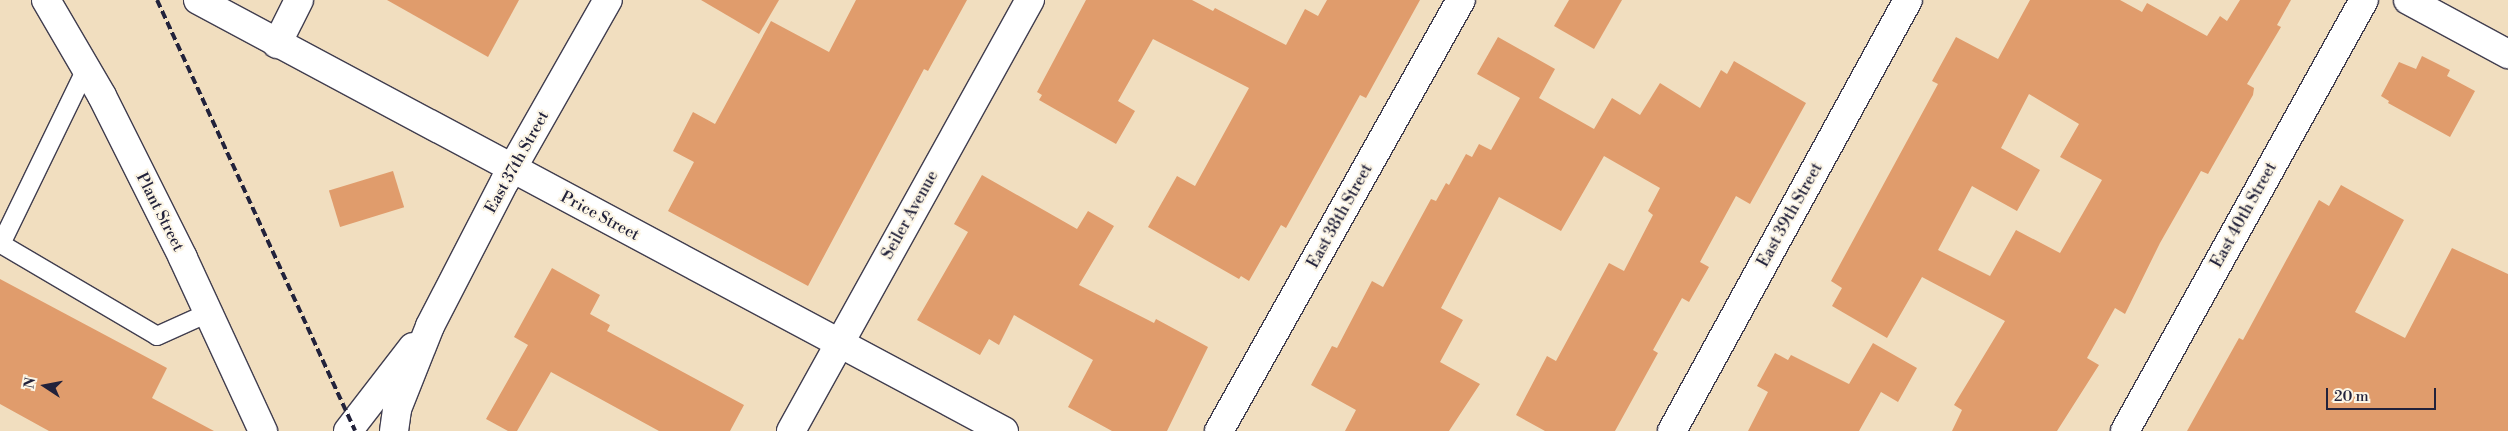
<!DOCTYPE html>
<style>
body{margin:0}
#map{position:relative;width:2508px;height:431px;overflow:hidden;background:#f1debf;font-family:"Libre Bodoni",serif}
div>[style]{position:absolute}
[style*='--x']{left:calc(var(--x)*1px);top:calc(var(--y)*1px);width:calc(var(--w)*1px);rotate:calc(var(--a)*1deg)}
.building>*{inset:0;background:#e09c6c;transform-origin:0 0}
.roads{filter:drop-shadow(1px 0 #413e4f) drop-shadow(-1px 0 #413e4f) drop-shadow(0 1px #413e4f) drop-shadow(0 -1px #413e4f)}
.service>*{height:18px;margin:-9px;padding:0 9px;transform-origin:9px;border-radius:9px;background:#fff}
.minor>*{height:28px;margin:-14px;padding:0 14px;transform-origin:14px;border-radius:14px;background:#fff}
.secondary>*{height:28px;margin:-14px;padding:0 14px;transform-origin:14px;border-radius:14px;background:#fff}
.rail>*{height:4px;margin-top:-2px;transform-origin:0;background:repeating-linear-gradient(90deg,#22223b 0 8px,transparent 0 12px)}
span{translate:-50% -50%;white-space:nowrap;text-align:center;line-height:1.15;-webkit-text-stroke:4px #fcf5e5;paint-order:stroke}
.street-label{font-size:16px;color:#22223b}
.north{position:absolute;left:20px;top:361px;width:50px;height:50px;-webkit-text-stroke:4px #fcf5e5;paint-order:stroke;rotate:281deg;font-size:14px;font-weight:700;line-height:20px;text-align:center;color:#22223b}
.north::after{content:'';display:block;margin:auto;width:18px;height:22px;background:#22223b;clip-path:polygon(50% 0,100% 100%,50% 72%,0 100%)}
.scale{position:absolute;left:2326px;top:388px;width:110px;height:22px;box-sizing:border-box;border:2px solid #22223b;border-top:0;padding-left:6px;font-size:15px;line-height:18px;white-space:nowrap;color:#22223b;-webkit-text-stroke:4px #fcf5e5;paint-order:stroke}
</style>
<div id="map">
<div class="building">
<div style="clip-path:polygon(387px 0,519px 0,488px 57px)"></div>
<div style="clip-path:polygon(701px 0,779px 0,759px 34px)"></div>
<div style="clip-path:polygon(856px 0,967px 0,928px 71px,924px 69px,808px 286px,668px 211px,694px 162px,673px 151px,693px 112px,715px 124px,771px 21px,829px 52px)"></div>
<div style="clip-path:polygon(1086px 0,1192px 0,1213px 11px,1215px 8px,1286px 45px,1305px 9px,1318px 16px,1327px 0,1420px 0,1366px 98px,1360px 95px,1286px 228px,1281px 225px,1249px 281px,1241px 276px,1239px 279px,1148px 227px,1177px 176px,1195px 186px,1249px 88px,1153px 39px,1118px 101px,1135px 111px,1116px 144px,1039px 100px,1042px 95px,1037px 92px)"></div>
<div style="clip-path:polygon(1569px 0,1622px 0,1594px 49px,1554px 26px)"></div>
<div style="clip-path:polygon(evenodd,2030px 0,2120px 0,2142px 12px,2147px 3px,2207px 36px,2220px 16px,2227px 21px,2240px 0,2291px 0,2277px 25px,2281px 27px,2247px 84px,2254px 88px,2253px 95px,2208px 174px,2201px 171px,2160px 243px,2125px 314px,2115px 308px,2087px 358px,2099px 365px,2057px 431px,1952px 431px,1962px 410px,1954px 405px,2005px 321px,1922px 277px,1887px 338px,1832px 306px,1842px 288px,1831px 281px,1938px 84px,1932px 81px,1956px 37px,1998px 59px,2030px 0,2029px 94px,2079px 124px,2060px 157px,2102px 180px,2060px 253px,2016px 230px,1990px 276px,1938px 250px,1972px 186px,2017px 211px,2040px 170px,2001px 148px,2029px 94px)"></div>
<div style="clip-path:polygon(1498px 37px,1555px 69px,1539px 98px,1594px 129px,1612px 98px,1640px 115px,1660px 83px,1700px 108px,1721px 70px,1727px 74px,1734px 61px,1806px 103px,1750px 204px,1736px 196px,1700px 262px,1709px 267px,1689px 302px,1682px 298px,1653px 350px,1658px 353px,1615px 431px,1545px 431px,1516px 415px,1547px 356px,1556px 361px,1609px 263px,1624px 271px,1653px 215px,1648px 211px,1660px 188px,1604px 156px,1561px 231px,1499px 197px,1441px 308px,1463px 320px,1440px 362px,1480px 384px,1449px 431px,1345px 431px,1356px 410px,1311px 385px,1332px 346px,1337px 348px,1372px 281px,1383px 287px,1431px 199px,1436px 201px,1446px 183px,1449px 185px,1466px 154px,1472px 157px,1479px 144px,1491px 150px,1520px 98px,1477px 74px)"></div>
<div style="clip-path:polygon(2422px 56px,2450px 70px,2447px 76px,2475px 91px,2450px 137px,2388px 103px,2389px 101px,2381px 96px,2399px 62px,2416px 69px)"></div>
<div style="left:393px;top:171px;width:38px;height:67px;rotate:73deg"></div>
<div style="clip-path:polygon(982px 175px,1077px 229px,1088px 211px,1114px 226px,1079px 285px,1154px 323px,1156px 319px,1208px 347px,1167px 431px,1112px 431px,1068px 407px,1093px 360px,1014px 315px,999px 345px,989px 339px,980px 355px,917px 320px,968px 232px,954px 224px)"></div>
<div style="clip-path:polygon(2341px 185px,2404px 220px,2355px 312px,2405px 338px,2452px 248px,2508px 274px,2508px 431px,2187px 431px,2239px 338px,2243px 340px,2319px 200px,2329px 206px)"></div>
<div style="clip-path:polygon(552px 268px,600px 295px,590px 314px,610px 325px,607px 331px,744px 405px,730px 431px,659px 431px,551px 372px,517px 431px,508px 431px,486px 419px,528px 345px,514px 337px)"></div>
<div style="clip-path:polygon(0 279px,167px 368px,152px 398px,214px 431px,49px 431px,0 404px)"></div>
<div style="clip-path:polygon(1873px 343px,1917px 368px,1898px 402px,1881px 392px,1859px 431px,1748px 431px,1768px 392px,1757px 386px,1775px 353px,1788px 360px,1791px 355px,1849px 384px)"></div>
</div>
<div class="roads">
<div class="service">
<div style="--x:86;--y:69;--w:195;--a:115.9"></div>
<div style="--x:1;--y:244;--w:181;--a:30.5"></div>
<div style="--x:157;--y:336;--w:56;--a:-24.3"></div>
</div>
<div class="minor">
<div style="--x:46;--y:0;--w:111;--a:59.7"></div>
<div style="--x:102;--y:96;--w:181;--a:63.4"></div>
<div style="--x:183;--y:258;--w:191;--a:65.2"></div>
<div style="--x:277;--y:44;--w:49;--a:-63.4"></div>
<div style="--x:791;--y:431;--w:493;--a:-61"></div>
<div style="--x:1219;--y:431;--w:494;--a:-60.7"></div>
<div style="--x:1672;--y:431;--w:491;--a:-61.3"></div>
<div style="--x:2125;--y:431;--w:493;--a:-61"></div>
</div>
<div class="secondary">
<div style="--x:198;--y:0;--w:914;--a:28.14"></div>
<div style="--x:2408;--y:0;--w:114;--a:28.4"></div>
<div style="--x:348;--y:431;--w:106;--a:-52.3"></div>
<div style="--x:394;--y:431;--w:22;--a:-82"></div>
<div style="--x:397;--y:409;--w:89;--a:-68.3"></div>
<div style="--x:430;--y:326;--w:163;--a:-62.7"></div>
<div style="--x:505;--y:181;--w:208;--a:-60.4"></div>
</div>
</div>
<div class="rail">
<div style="--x:157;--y:0;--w:474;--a:65.3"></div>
</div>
<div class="street-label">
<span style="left:517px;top:162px;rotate:-61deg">East 37th Street</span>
<span style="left:160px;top:212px;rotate:63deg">Plant Street</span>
<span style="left:910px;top:215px;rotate:-61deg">Seiler Avenue</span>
<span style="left:1790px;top:215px;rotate:-61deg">East 39th Street</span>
<span style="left:2244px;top:215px;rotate:-61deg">East 40th Street</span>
<span style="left:600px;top:216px;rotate:28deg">Price Street</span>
<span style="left:1340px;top:216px;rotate:-61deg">East 38th Street</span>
</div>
<div class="north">N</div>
<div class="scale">20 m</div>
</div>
